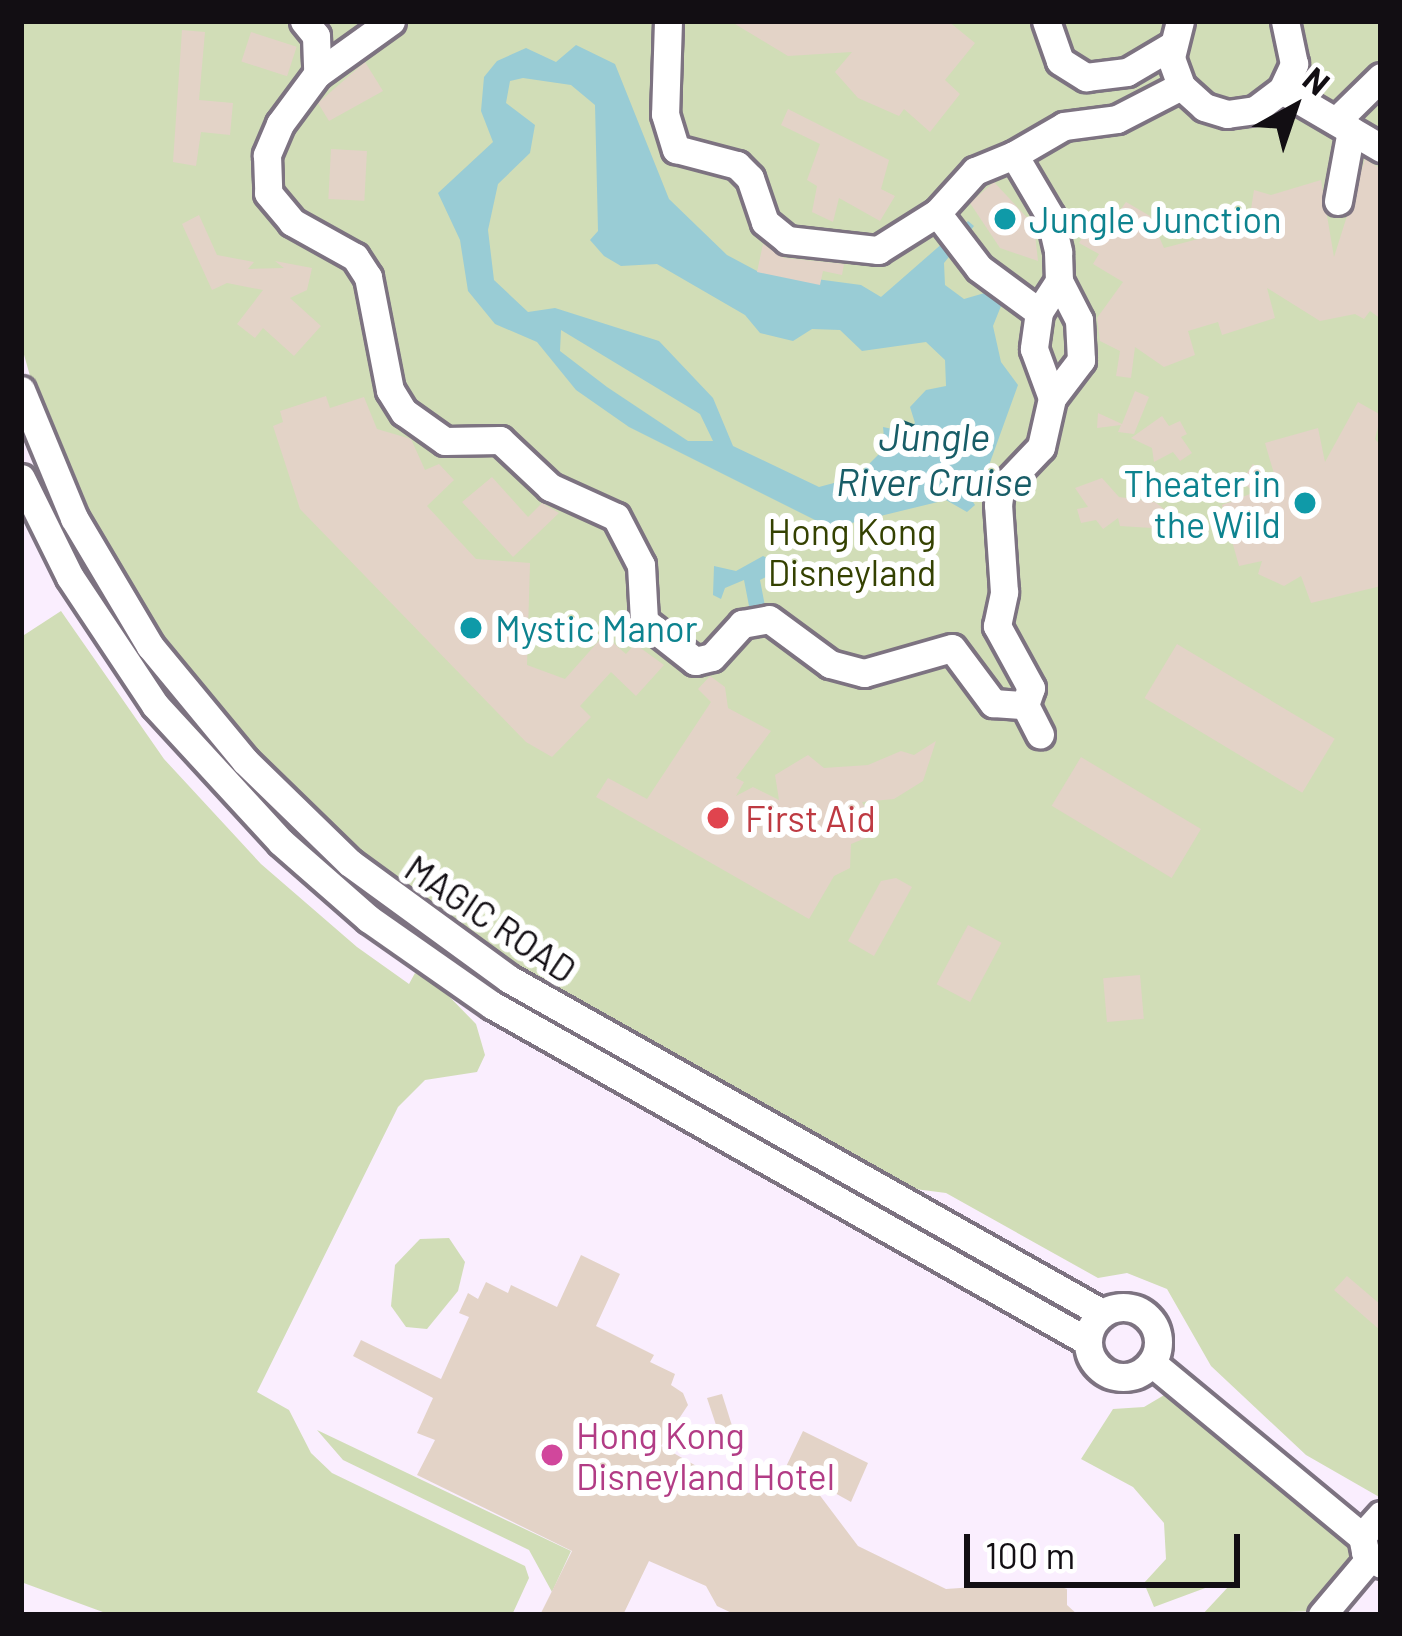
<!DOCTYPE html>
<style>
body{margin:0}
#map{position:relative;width:1402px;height:1636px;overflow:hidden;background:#faeefe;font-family:Barlow,sans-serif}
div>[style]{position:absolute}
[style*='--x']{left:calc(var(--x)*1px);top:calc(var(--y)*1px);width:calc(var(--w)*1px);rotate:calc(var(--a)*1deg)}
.green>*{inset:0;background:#d1ddb7}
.water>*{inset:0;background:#99ccd5}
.ferry>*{height:3px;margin-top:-1.5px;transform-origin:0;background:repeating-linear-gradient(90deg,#185d67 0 15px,transparent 0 27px)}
.building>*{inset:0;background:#e3d3c7;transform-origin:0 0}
.roads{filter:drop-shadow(3px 0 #7d7381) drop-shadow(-3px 0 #7d7381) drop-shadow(0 3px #7d7381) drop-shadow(0 -3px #7d7381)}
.minor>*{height:27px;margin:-13.5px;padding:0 13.5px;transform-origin:13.5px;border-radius:13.5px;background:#fff}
.minor>.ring{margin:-13.5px;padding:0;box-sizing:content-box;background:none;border:27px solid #fff;border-radius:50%}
.dots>*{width:33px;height:33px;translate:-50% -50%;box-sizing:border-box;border:6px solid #fff;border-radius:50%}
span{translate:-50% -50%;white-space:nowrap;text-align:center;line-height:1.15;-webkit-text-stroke:12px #fff;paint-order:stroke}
.culture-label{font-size:36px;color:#0d838f}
.left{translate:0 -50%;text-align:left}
.right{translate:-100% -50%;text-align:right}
.park-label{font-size:36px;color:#344101}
.health-label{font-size:36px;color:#be3a42}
.street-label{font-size:36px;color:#120e13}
.hotel-label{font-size:36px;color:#b23c85}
.water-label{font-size:39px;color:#185d67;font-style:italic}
.frame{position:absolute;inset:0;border:24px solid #120e13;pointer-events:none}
.north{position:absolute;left:1234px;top:48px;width:120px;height:120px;-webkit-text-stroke:9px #fff;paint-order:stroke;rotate:40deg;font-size:33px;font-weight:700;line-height:48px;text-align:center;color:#120e13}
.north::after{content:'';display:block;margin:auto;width:42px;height:54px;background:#120e13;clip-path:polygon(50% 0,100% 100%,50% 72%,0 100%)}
.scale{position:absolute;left:964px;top:1534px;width:276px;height:54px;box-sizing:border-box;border:6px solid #120e13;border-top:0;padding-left:15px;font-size:36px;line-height:42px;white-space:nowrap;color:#120e13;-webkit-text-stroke:9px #fff;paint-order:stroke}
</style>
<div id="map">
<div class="green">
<div style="clip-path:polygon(21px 21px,1381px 21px,1381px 1498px,1306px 1455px,1211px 1366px,1167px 1289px,1127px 1273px,1098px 1278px,946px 1193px,907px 1188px,516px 967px,397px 884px,255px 752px,134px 597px,86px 512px,30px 376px,21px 344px)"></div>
<div style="clip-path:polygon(61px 611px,164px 759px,261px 864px,357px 947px,409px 984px,415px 973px,438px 985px,476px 1024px,485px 1055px,477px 1072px,425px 1080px,398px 1107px,257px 1392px,289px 1410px,311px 1453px,332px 1473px,525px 1566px,529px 1578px,512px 1615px,111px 1615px,21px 1582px,21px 637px)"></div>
<div style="clip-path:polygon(449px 1238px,465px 1262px,458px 1291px,427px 1329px,406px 1327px,391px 1306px,395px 1265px,420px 1239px)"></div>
<div style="clip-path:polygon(1171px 1391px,1355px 1520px,1356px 1562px,1316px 1611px,1202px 1615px,1229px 1586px,1216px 1584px,1154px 1607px,1144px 1583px,1166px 1559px,1164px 1523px,1133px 1487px,1081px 1459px,1113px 1409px,1144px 1407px)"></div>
<div style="clip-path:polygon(317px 1430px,571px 1551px,552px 1592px,529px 1550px,343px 1460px)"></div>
</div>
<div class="water">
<div style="clip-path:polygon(evenodd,576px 45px,615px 64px,669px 199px,727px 255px,757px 271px,861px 285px,881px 297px,968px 221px,974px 226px,944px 263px,945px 285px,964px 299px,1026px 281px,1003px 301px,993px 326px,1001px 362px,1018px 385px,988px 468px,966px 491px,975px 505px,967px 512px,946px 500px,831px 528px,629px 427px,576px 390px,537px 342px,495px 324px,468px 291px,460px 240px,438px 193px,493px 142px,481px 111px,484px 77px,497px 61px,526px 48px,556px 62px,576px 45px,523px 78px,571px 85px,595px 105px,598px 231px,590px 240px,604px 256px,621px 266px,657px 264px,745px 315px,760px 333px,793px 341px,812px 329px,840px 330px,862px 351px,926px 342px,945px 360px,946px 386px,926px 390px,910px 407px,915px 423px,902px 431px,883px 427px,885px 448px,856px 477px,819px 487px,733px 446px,713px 398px,659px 341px,555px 308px,528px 312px,494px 280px,488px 230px,498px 184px,530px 153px,535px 125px,506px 103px,510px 81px,523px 78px,576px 45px,561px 330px,700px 414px,713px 441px,688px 441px,607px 387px,560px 351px,561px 330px)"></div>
<div style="clip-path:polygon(763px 556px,786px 567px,760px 580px,765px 606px,749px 606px,744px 580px,725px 588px,721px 599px,713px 595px,714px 566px,736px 571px)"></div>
</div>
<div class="ferry">
<div style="--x:900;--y:420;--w:79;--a:21.4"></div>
</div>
<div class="building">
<div style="clip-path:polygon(730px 21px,948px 21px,975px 43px,945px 80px,960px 94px,930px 132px,904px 109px,899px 116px,858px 98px,835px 72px,852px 52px,788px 56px)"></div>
<div style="clip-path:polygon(182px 30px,205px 32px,199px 100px,233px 103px,230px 135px,201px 132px,196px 166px,173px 162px)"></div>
<div style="left:251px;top:32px;width:48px;height:31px;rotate:18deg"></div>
<div style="clip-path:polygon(365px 62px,383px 91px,329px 121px,318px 103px)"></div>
<div style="clip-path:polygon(788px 109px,889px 160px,881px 189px,895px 196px,880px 221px,839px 198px,833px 222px,812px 212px,817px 186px,807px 180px,820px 144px,781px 125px)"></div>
<div style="left:331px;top:149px;width:36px;height:50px;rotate:3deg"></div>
<div style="clip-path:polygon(1365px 159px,1381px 169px,1381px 319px,1370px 311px,1364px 319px,1355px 314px,1320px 321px,1267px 288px,1275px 318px,1222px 335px,1218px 322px,1188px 331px,1195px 355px,1164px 367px,1135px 347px,1131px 378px,1116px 376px,1120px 351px,1100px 341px,1097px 318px,1123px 282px,1093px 264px,1099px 254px,1079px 243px,1096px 215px,1110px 225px,1126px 202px,1150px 216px,1164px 248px,1198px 239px,1194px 225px,1222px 216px,1227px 232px,1248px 228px,1254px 190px,1271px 195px,1321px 180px,1334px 257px)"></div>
<div style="clip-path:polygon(994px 182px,1034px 225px,1038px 261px,1000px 248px,970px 203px)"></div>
<div style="clip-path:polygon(199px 215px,217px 255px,254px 262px,248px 269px,284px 268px,275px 261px,312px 268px,307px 290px,290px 298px,321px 326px,294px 356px,263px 328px,255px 338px,237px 324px,263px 290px,227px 283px,212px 290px,182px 224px)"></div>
<div style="clip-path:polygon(763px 244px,784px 258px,844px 264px,842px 275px,823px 271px,820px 285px,757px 272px)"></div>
<div style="clip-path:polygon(1135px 391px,1149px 397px,1134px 434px,1118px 432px,1121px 425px,1097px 428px,1098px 413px,1122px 424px)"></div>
<div style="clip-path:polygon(326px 396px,330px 408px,364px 397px,377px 429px,411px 439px,425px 470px,439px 464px,454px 480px,427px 506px,476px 559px,530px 563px,527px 665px,565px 679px,604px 635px,626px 654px,635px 644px,664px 665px,636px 696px,611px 672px,580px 706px,591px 717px,552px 757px,526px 742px,300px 509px,273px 426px,283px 422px,280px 411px)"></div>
<div style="clip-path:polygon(1358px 402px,1381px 415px,1375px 439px,1381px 446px,1381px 586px,1311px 603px,1301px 576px,1284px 586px,1258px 574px,1262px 561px,1239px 566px,1222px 505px,1255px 492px,1241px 482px,1253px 464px,1277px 484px,1265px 443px,1318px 428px,1325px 462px)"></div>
<div style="clip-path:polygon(1162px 416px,1169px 426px,1180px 421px,1187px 434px,1181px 437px,1192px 453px,1180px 461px,1173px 452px,1154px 462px,1152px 448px,1131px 438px)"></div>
<div style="clip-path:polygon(492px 477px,528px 517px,542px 503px,559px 513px,513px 557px,462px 502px)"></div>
<div style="clip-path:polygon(1102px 478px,1119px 497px,1155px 502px,1172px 515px,1168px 529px,1120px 526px,1118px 518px,1103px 529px,1096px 520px,1081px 523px,1077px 509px,1088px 507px,1075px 488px)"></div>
<div style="left:1177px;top:644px;width:184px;height:63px;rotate:31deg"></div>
<div style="clip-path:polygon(710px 676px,725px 687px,728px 708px,771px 731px,736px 778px,744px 782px,736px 796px,753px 787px,779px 800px,775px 775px,808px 755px,824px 768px,868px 765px,901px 751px,914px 755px,936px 741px,923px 781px,894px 799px,862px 802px,878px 833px,851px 844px,850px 868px,834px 876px,809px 919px,596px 797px,608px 778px,647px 799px,711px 702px,698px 689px)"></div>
<div style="left:1081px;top:757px;width:140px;height:57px;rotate:31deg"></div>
<div style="clip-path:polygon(896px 878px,912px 887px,874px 956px,848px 941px,881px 881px)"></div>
<div style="left:968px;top:925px;width:38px;height:67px;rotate:28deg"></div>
<div style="left:1140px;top:975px;width:44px;height:37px;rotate:85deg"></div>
<div style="clip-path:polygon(581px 1255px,620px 1274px,596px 1326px,654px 1355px,650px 1362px,675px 1374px,671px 1385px,683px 1393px,688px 1405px,661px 1446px,744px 1493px,774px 1492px,803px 1431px,868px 1463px,851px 1502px,806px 1477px,858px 1546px,946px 1589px,1047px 1582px,1067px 1589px,1067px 1605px,1078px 1615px,736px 1615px,717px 1606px,706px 1586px,649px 1561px,623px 1615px,540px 1615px,572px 1551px,417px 1475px,435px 1440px,417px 1433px,433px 1398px,353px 1356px,361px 1340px,441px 1379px,469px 1317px,459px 1313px,468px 1293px,478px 1299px,486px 1282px,508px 1293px,511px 1285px,557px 1307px)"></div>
<div style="clip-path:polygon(1347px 1276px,1381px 1305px,1381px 1331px,1334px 1290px)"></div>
<div style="clip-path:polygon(722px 1394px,734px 1432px,725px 1452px,707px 1398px)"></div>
</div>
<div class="roads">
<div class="minor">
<div style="--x:304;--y:21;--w:19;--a:51"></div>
<div style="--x:316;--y:36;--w:38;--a:88"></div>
<div style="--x:391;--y:21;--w:91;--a:144.4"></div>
<div style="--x:317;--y:74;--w:62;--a:126.5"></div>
<div style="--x:280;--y:124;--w:34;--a:113"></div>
<div style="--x:267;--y:155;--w:38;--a:88"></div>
<div style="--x:268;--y:193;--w:38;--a:50"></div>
<div style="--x:292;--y:222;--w:72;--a:29.1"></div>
<div style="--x:355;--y:257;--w:24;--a:57"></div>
<div style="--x:368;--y:277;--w:115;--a:79"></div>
<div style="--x:390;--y:390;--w:26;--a:58"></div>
<div style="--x:404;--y:412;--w:50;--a:35.3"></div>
<div style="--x:445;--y:441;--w:55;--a:-1"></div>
<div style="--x:500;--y:440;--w:69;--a:43.2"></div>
<div style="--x:550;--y:487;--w:72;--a:24.4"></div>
<div style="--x:616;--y:517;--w:54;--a:62.5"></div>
<div style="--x:641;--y:565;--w:56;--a:86.9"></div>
<div style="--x:644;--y:621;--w:65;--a:38.1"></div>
<div style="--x:695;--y:661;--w:17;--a:-13"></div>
<div style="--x:712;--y:657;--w:45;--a:-47.7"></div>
<div style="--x:742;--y:624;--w:27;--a:-10"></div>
<div style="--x:769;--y:619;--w:76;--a:36.4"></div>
<div style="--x:830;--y:664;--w:35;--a:15"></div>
<div style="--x:864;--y:673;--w:91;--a:-15.9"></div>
<div style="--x:952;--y:648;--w:69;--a:53.3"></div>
<div style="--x:993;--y:703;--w:32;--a:4"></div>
<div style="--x:1025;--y:705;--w:18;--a:-71"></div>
<div style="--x:1031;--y:688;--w:71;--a:-118.7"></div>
<div style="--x:997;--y:626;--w:35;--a:-78"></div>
<div style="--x:1004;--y:592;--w:87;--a:-93.9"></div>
<div style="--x:998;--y:505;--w:15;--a:-82"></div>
<div style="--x:1000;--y:490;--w:59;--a:-46.4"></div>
<div style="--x:1041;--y:447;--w:50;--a:-77.3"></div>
<div style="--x:1052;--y:398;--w:48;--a:-52.7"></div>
<div style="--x:1081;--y:360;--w:40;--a:-92.9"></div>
<div style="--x:1079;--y:320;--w:44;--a:-117.1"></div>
<div style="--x:668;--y:21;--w:93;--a:91.8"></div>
<div style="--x:665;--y:114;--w:37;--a:73"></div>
<div style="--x:676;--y:149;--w:63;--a:14.7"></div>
<div style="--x:737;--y:165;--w:18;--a:45"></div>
<div style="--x:750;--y:178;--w:46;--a:71.2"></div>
<div style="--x:765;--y:222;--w:28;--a:39"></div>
<div style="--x:787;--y:240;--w:92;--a:6.3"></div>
<div style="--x:878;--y:250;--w:70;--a:-32.1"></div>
<div style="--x:937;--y:213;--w:57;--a:-47.9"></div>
<div style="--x:975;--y:171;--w:42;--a:-22.3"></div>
<div style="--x:1014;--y:155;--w:71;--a:59.5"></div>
<div style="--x:1050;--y:216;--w:37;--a:77"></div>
<div style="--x:1058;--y:252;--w:29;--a:88"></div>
<div style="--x:1059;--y:281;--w:37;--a:123"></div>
<div style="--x:1039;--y:312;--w:37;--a:98"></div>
<div style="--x:1034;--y:349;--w:52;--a:69.8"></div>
<div style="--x:1046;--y:21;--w:42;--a:70.7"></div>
<div style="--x:1060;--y:61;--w:31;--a:32"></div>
<div style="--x:1086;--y:77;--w:41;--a:-7"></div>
<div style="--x:1127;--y:72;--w:51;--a:-30.6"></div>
<div style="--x:1180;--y:21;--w:38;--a:104"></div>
<div style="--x:1171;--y:58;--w:30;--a:70"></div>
<div style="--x:1181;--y:86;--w:31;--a:42"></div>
<div style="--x:1204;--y:107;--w:24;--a:17"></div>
<div style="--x:1227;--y:114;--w:28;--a:-8"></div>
<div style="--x:1255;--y:110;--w:34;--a:-37"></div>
<div style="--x:1282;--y:90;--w:29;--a:-65"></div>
<div style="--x:1294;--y:64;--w:44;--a:-101.8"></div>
<div style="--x:1282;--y:90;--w:115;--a:30.4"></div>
<div style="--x:1336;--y:121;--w:63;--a:-44.4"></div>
<div style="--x:1014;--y:155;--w:58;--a:-30.1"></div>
<div style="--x:1064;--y:126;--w:53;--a:-7.5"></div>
<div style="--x:1117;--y:119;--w:72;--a:-27.3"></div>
<div style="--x:1338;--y:201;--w:72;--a:-79.6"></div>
<div style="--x:937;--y:213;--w:69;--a:52.6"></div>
<div style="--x:979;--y:268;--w:74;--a:36.3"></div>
<div style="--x:21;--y:390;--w:139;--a:67.5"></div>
<div style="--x:74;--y:518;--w:149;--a:59.3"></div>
<div style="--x:150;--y:646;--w:149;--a:50.4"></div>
<div style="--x:245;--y:761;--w:146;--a:44.2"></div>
<div style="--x:350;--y:863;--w:197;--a:36.1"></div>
<div style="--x:509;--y:979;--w:681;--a:29.39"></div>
<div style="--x:21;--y:478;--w:110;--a:63.7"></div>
<div style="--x:70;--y:577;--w:154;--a:56.4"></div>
<div style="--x:155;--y:705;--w:186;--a:47.4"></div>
<div style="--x:281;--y:842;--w:117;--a:41.2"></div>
<div style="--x:369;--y:919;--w:150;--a:35"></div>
<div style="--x:492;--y:1005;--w:683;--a:29.45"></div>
<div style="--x:1025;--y:705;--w:33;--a:63"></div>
<div class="ring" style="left:1088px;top:1307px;width:43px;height:43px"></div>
<div style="--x:1152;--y:1363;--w:273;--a:39.6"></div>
<div style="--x:1381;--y:1515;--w:28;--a:132"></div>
<div style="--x:1362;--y:1536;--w:16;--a:79"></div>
<div style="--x:1365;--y:1552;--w:20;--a:37"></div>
<div style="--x:1322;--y:1615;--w:75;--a:-49.9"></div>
</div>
</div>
<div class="dots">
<div style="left:1005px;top:219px;background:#0f9aa8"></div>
<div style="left:1305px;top:503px;background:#0f9aa8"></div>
<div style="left:471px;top:628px;background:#0f9aa8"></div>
<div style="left:718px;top:818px;background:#e0444e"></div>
<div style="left:552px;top:1455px;background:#d1479c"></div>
</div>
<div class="culture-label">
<span class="left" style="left:1029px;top:219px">Jungle Junction</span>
<span class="right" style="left:1281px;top:503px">Theater in<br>the Wild</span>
<span class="left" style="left:495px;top:628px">Mystic Manor</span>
</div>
<div class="park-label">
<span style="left:852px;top:551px">Hong Kong<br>Disneyland</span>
</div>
<div class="health-label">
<span class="left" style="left:745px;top:818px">First Aid</span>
</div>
<div class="street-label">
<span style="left:491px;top:918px;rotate:34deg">MAGIC ROAD</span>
</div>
<div class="hotel-label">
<span class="left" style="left:576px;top:1455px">Hong Kong<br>Disneyland Hotel</span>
</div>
<div class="water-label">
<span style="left:934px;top:459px">Jungle<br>River Cruise</span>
</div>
<div class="frame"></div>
<div class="north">N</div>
<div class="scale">100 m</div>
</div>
